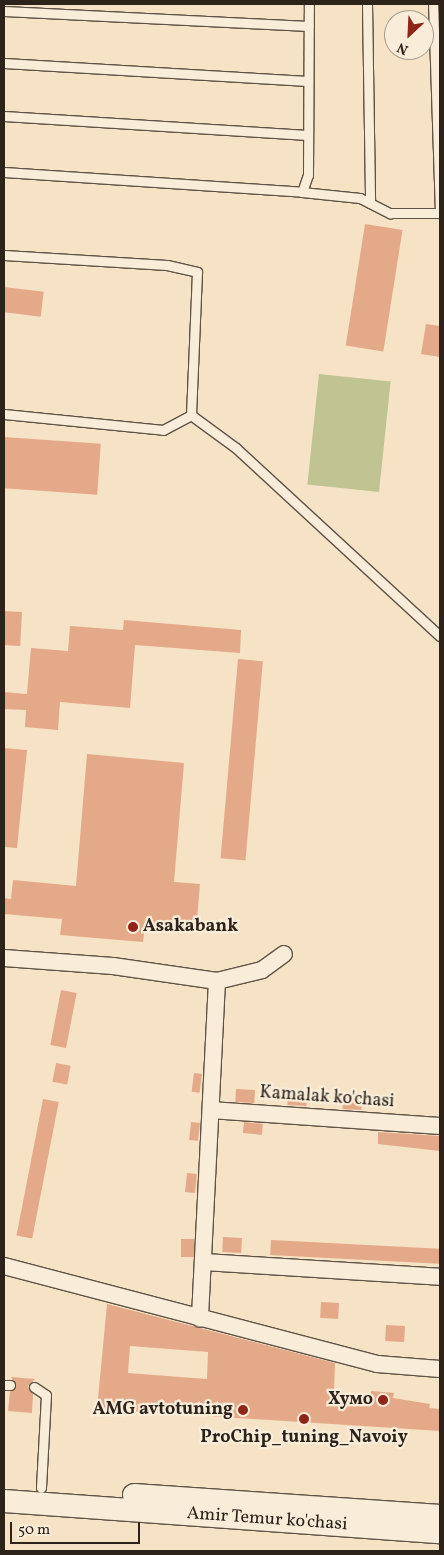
<!DOCTYPE html>
<meta charset="utf-8">
<style>
body{margin:0}
#map{position:relative;width:444px;height:1555px;overflow:hidden;background:#f6e3c6;font-family:Vollkorn,serif}
div>[style]{position:absolute}
[style*='--x']{left:calc(var(--x)*1px);top:calc(var(--y)*1px);width:calc(var(--w)*1px);rotate:calc(var(--a)*1deg)}
.green>*{inset:0;background:#c0c392;transform-origin:0 0}
.building>*{inset:0;background:#e4a988;transform-origin:0 0}
.roads{filter:drop-shadow(1px 0 #5f5346) drop-shadow(-1px 0 #5f5346) drop-shadow(0 1px #5f5346) drop-shadow(0 -1px #5f5346)}
.lane>*{height:9px;margin:-4.5px;padding:0 4.5px;transform-origin:4.5px;border-radius:4.5px;background:#f9edda}
.street>*{height:16px;margin:-8px;padding:0 8px;transform-origin:8px;border-radius:8px;background:#f9edda}
.secondary>*{height:22px;margin:-11px;padding:0 11px;transform-origin:11px;border-radius:11px;background:#f9edda}
.dots>*{width:14px;height:14px;translate:-50% -50%;box-sizing:border-box;border:2px solid #f9edda;border-radius:50%}
span{translate:-50% -50%;white-space:nowrap;text-align:center;line-height:1.15;-webkit-text-stroke:4.5px #f9edda;paint-order:stroke}
.poi-label{font-size:18px;color:#2d231b;font-weight:700}
.left{translate:0 -50%;text-align:left}
.right{translate:-100% -50%;text-align:right}
.street-label{font-size:18px;color:#2d231b}
.frame{position:absolute;inset:0;border:5px solid #2d231b;pointer-events:none}
.north{position:absolute;left:384px;top:10px;width:50px;height:50px;box-sizing:border-box;background:#f9edda;border:1px solid #a79c8e;border-radius:50%;rotate:205deg;font-size:14px;font-weight:700;line-height:20px;text-align:center;color:#2d231b}
.north::after{content:'';display:block;margin:auto;width:18px;height:22px;background:#8f2418;clip-path:polygon(50% 0,100% 100%,50% 72%,0 100%)}
.scale{position:absolute;left:10px;top:1522px;width:130px;height:22px;box-sizing:border-box;border:2px solid #2d231b;border-top:0;padding-left:6px;font-size:15px;line-height:18px;white-space:nowrap;color:#2d231b;-webkit-text-stroke:4px #f9edda;paint-order:stroke}
</style>
<div id="map">
<div class="green">
<div style="left:319px;top:374px;width:72px;height:111px;rotate:6deg"></div>
</div>
<div class="building">
<div style="left:365px;top:224px;width:38px;height:123px;rotate:9deg"></div>
<div style="left:4px;top:287px;width:40px;height:25px;rotate:7deg"></div>
<div style="clip-path:polygon(426px 324px,440px 326px,440px 357px,421px 354px)"></div>
<div style="left:4px;top:437px;width:97px;height:51px;rotate:4deg"></div>
<div style="left:4px;top:611px;width:18px;height:34px;rotate:3deg"></div>
<div style="clip-path:polygon(124px 620px,241px 630px,240px 653px,135px 645px,130px 708px,60px 702px,58px 730px,25px 727px,26px 710px,4px 709px,4px 692px,27px 694px,31px 648px,68px 651px,70px 626px,123px 630px)"></div>
<div style="left:238px;top:659px;width:25px;height:200px;rotate:5deg"></div>
<div style="clip-path:polygon(4px 748px,27px 750px,17px 848px,4px 847px)"></div>
<div style="clip-path:polygon(87px 754px,184px 763px,174px 882px,200px 884px,196px 932px,145px 927px,143px 942px,60px 935px,62px 919px,4px 914px,4px 898px,11px 899px,13px 880px,76px 886px)"></div>
<div style="left:61px;top:990px;width:16px;height:56px;rotate:11deg"></div>
<div style="left:56px;top:1063px;width:15px;height:19px;rotate:11deg"></div>
<div style="left:194px;top:1073px;width:8px;height:19px;rotate:7deg"></div>
<div style="left:236px;top:1089px;width:19px;height:13px;rotate:3deg"></div>
<div style="left:288px;top:1093px;width:19px;height:12px;rotate:3deg"></div>
<div style="left:343px;top:1096px;width:19px;height:13px;rotate:3deg"></div>
<div style="left:43px;top:1099px;width:16px;height:139px;rotate:11deg"></div>
<div style="left:191px;top:1122px;width:9px;height:18px;rotate:6deg"></div>
<div style="left:244px;top:1122px;width:19px;height:11px;rotate:6deg"></div>
<div style="clip-path:polygon(378px 1132px,440px 1136px,440px 1151px,378px 1144px)"></div>
<div style="left:187px;top:1173px;width:10px;height:19px;rotate:6deg"></div>
<div style="left:223px;top:1237px;width:19px;height:15px;rotate:3deg"></div>
<div style="left:181px;top:1239px;width:13px;height:18px"></div>
<div style="left:271px;top:1240px;width:169px;height:15px;rotate:3deg"></div>
<div style="left:321px;top:1302px;width:18px;height:16px;rotate:3deg"></div>
<div style="clip-path:polygon(evenodd,107px 1304px,335px 1363px,334px 1393px,371px 1396px,371px 1391px,394px 1393px,393px 1398px,430px 1404px,429px 1408px,440px 1409px,440px 1431px,97px 1409px,107px 1304px,130px 1346px,208px 1352px,207px 1379px,128px 1373px,130px 1346px)"></div>
<div style="left:386px;top:1325px;width:19px;height:16px;rotate:3deg"></div>
<div style="clip-path:polygon(11px 1377px,35px 1379px,28px 1386px,33px 1394px,32px 1413px,8px 1411px,10px 1391px,16px 1385px)"></div>
</div>
<div class="roads">
<div class="lane">
<div style="--x:367;--y:4;--w:199;--a:89.1"></div>
<div style="--x:4;--y:11;--w:305;--a:2.8"></div>
<div style="--x:4;--y:63;--w:304;--a:3.4"></div>
<div style="--x:4;--y:116;--w:304;--a:3.6"></div>
<div style="--x:4;--y:172;--w:299;--a:3.8"></div>
<div style="--x:302;--y:192;--w:58;--a:5.9"></div>
<div style="--x:360;--y:198;--w:34;--a:27"></div>
<div style="--x:390;--y:213;--w:50;--a:0"></div>
<div style="--x:440;--y:213;--w:209;--a:-91.9"></div>
<div style="--x:302;--y:192;--w:18;--a:-71"></div>
<div style="--x:308;--y:175;--w:171;--a:-89.7"></div>
<div style="--x:4;--y:255;--w:163;--a:3.5"></div>
<div style="--x:167;--y:265;--w:31;--a:13"></div>
<div style="--x:197;--y:272;--w:143;--a:92.4"></div>
<div style="--x:4;--y:414;--w:160;--a:5.7"></div>
<div style="--x:163;--y:430;--w:32;--a:-28"></div>
<div style="--x:191;--y:415;--w:56;--a:36.3"></div>
<div style="--x:236;--y:448;--w:277;--a:42.7"></div>
<div style="--x:4;--y:1385;--w:6;--a:0"></div>
<div style="--x:34;--y:1387;--w:14;--a:34"></div>
<div style="--x:46;--y:1395;--w:93;--a:93.1"></div>
</div>
<div class="street">
<div style="--x:4;--y:958;--w:109;--a:4.2"></div>
<div style="--x:113;--y:966;--w:105;--a:8.2"></div>
<div style="--x:217;--y:981;--w:338;--a:92.9"></div>
<div style="--x:217;--y:981;--w:46;--a:-13.7"></div>
<div style="--x:262;--y:970;--w:27;--a:-36"></div>
<div style="--x:211;--y:1110;--w:230;--a:4"></div>
<div style="--x:204;--y:1262;--w:236;--a:3.6"></div>
<div style="--x:4;--y:1266;--w:386;--a:14.7"></div>
<div style="--x:377;--y:1364;--w:63;--a:4.5"></div>
</div>
<div class="secondary">
<div style="--x:134;--y:1495;--w:307;--a:3.9"></div>
<div style="--x:4;--y:1501;--w:437;--a:4.1"></div>
</div>
</div>
<div class="dots">
<div style="left:133px;top:927px;background:#8f2418"></div>
<div style="left:383px;top:1400px;background:#8f2418"></div>
<div style="left:243px;top:1410px;background:#8f2418"></div>
<div style="left:304px;top:1419px;background:#8f2418"></div>
</div>
<div class="poi-label">
<span class="left" style="left:143px;top:927px">Asakabank</span>
<span class="right" style="left:373px;top:1400px">Хумо</span>
<span class="right" style="left:233px;top:1410px">AMG avtotuning</span>
<span style="left:304px;top:1438px">ProChip_tuning_Navoiy</span>
</div>
<div class="street-label">
<span style="left:327px;top:1098px;rotate:4deg">Kamalak ko'chasi</span>
<span style="left:267px;top:1520px;rotate:4deg">Amir Temur ko'chasi</span>
</div>
<div class="frame"></div>
<div class="north">N</div>
<div class="scale">50 m</div>
</div>
